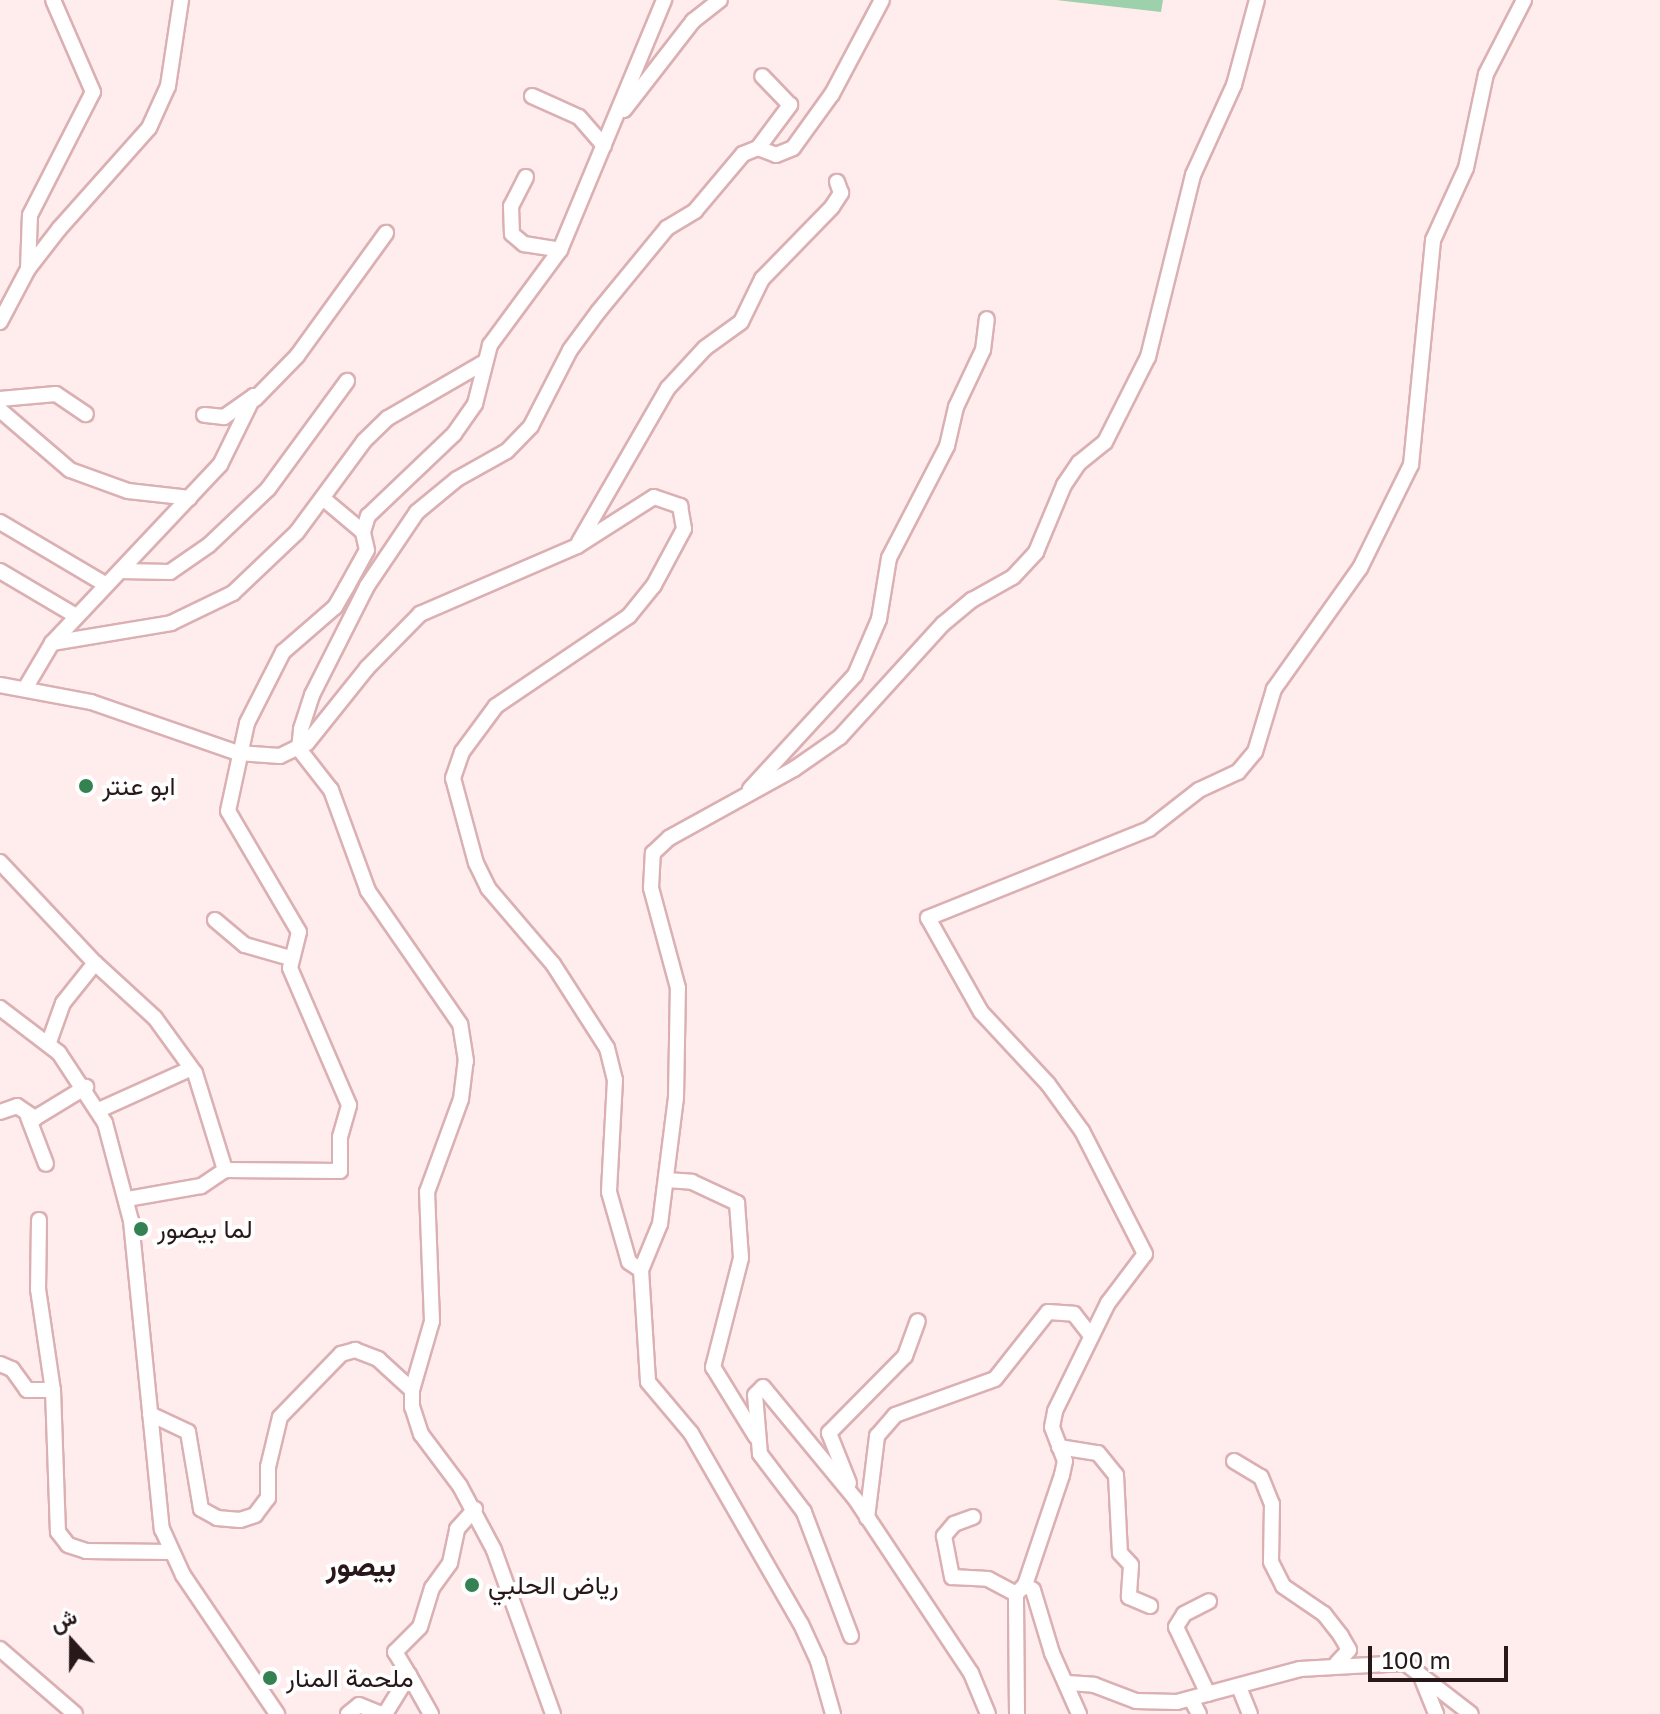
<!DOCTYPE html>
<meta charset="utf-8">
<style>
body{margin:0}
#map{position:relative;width:1660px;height:1714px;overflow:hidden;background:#ffedee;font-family:"Golos Text",Vazirmatn,sans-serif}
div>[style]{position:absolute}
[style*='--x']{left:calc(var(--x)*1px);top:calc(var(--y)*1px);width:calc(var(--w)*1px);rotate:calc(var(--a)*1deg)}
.green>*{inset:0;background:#9cd1ab}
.roads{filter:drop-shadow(2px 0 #dbb0b3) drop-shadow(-2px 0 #dbb0b3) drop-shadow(0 2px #dbb0b3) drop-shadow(0 -2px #dbb0b3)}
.minor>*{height:14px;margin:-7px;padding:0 7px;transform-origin:7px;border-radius:7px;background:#fff}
.dots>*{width:22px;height:22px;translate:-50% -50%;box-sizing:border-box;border:4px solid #fff;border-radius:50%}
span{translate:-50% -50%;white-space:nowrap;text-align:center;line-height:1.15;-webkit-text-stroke:8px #fff;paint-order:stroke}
.poi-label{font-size:26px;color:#28181a}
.left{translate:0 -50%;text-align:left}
.quarter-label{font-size:30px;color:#28181a;font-weight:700}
.north{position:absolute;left:32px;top:1602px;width:80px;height:80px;-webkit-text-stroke:6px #fff;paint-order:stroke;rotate:339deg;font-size:22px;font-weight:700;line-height:32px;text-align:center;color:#28181a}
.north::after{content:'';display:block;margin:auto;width:28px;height:36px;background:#28181a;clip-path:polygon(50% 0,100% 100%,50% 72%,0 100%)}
.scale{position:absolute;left:1368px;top:1646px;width:140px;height:36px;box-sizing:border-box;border:4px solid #28181a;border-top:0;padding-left:10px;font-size:24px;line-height:28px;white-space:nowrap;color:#28181a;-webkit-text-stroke:6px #fff;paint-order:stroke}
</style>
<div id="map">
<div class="green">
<div style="clip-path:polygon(1056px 0,1163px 0,1161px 12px)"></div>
</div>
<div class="roads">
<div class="minor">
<div style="--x:532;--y:96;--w:51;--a:24.1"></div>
<div style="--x:579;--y:117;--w:38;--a:49"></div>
<div style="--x:624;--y:110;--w:113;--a:-52.2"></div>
<div style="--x:693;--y:21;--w:34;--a:-38"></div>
<div style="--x:758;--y:148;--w:54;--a:-53.3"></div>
<div style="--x:790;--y:105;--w:40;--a:-134"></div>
<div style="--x:526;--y:177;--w:33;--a:117"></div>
<div style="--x:511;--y:206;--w:28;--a:88"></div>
<div style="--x:512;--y:234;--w:16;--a:40"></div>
<div style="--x:524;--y:244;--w:36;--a:9"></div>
<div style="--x:28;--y:269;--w:54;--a:-87.9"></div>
<div style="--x:30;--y:215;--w:138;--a:-62.9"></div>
<div style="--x:93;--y:92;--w:100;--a:-113.5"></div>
<div style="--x:0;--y:322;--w:60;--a:-62.2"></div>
<div style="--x:28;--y:269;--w:51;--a:-52.2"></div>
<div style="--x:59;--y:229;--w:135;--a:-48.3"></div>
<div style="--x:149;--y:128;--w:46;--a:-65.7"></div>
<div style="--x:168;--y:86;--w:87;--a:-81.4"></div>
<div style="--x:0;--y:399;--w:56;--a:-5.1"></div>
<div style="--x:56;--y:394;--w:36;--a:34"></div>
<div style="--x:255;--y:399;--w:60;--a:-45.7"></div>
<div style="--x:297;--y:356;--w:152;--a:-54.1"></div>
<div style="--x:0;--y:410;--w:92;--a:40.6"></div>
<div style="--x:70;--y:470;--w:62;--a:19.9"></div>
<div style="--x:128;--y:491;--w:62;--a:6.4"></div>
<div style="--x:325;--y:500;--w:50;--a:40.1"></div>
<div style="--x:0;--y:522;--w:122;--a:30.6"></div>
<div style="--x:579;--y:542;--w:178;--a:-60"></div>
<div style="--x:668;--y:388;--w:54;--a:-47.2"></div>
<div style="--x:705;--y:348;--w:44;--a:-35.8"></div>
<div style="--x:741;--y:322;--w:48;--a:-64"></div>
<div style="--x:762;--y:279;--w:100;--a:-45.8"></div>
<div style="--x:832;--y:207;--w:17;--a:-57"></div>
<div style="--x:841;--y:193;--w:12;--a:-110"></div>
<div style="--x:0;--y:571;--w:88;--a:30.6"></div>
<div style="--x:121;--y:571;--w:49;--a:1.2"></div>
<div style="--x:170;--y:572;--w:47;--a:-34.7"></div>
<div style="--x:209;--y:545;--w:81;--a:-43.5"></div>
<div style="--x:268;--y:489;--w:134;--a:-53.8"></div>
<div style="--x:52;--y:643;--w:121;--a:-9.5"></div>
<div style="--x:171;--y:623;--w:69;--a:-25.8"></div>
<div style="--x:233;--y:593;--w:88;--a:-43.6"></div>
<div style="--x:297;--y:532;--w:113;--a:-53.6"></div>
<div style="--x:364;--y:441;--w:33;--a:-44"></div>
<div style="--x:388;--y:418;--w:110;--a:-30.1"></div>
<div style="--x:0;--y:685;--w:93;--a:10.6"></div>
<div style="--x:91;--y:702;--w:156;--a:19.1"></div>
<div style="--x:238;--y:753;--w:42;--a:4.1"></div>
<div style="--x:280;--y:756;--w:30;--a:-26"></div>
<div style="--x:307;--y:743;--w:96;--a:-51.3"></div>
<div style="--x:367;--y:668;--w:76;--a:-45.5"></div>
<div style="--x:420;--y:614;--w:171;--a:-23.4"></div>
<div style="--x:577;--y:546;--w:91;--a:-32.5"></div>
<div style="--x:654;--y:497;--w:28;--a:19"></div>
<div style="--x:680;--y:506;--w:23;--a:80"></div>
<div style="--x:684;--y:529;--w:64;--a:118.2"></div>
<div style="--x:654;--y:585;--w:40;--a:129"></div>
<div style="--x:629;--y:616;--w:161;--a:145.9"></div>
<div style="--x:496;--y:706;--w:57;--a:126.5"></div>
<div style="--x:462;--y:752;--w:28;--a:109"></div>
<div style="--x:453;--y:778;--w:88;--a:74.9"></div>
<div style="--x:476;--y:863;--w:28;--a:64"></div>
<div style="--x:488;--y:888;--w:100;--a:49.5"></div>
<div style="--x:553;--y:964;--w:100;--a:57.3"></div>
<div style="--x:607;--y:1048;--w:33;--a:76"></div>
<div style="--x:615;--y:1080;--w:112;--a:93.1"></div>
<div style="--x:609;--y:1192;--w:73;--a:74.1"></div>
<div style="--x:629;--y:1262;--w:14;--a:34"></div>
<div style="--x:641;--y:1270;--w:112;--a:86.4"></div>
<div style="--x:648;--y:1382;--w:67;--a:49.9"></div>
<div style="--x:691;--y:1433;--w:220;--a:60.1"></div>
<div style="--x:801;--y:1624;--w:41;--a:65.3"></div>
<div style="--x:818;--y:1661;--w:55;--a:74.2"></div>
<div style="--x:26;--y:687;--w:51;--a:-59.4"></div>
<div style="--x:52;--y:643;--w:245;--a:-46.7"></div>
<div style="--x:220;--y:465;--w:77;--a:-63.8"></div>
<div style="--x:254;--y:396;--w:37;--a:145"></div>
<div style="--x:224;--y:417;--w:20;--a:-174"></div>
<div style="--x:750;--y:789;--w:155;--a:-47.4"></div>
<div style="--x:855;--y:675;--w:61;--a:-66.8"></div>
<div style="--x:879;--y:619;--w:62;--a:-80.7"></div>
<div style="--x:889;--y:558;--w:126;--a:-62.6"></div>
<div style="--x:947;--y:446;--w:40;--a:-77"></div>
<div style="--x:956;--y:407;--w:63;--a:-64.7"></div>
<div style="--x:983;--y:350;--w:31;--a:-83"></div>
<div style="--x:0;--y:862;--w:139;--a:46.8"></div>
<div style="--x:95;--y:963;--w:51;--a:128.7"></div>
<div style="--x:63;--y:1003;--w:41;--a:109.7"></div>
<div style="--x:215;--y:920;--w:39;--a:40"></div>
<div style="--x:245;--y:945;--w:47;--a:16.1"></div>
<div style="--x:95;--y:963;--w:81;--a:42.5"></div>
<div style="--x:155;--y:1018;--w:68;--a:54"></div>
<div style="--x:195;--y:1073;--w:102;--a:72.8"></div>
<div style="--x:225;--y:1170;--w:29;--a:146"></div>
<div style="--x:201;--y:1186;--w:74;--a:169.9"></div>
<div style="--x:0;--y:1008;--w:74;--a:37.3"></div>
<div style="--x:59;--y:1053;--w:84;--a:56.7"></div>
<div style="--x:105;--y:1123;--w:101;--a:75.1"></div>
<div style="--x:131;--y:1221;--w:310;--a:84.3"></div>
<div style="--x:162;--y:1529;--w:51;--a:65.5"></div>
<div style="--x:183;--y:1575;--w:168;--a:55.9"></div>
<div style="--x:99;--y:1110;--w:100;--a:-24.3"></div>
<div style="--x:0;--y:1112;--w:18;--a:-19"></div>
<div style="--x:17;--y:1106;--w:22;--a:34"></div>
<div style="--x:35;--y:1118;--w:60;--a:-31.3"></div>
<div style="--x:28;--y:1117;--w:50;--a:69"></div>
<div style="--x:225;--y:1170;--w:115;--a:0.5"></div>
<div style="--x:340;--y:1171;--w:34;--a:-90"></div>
<div style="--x:340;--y:1137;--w:33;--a:-74"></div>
<div style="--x:349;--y:1105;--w:149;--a:-113.3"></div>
<div style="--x:290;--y:968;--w:37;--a:-76"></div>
<div style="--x:299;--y:932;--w:140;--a:-120.4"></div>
<div style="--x:228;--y:811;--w:90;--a:-77.8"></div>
<div style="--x:247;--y:723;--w:80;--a:-63.1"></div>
<div style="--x:283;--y:652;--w:69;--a:-40.9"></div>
<div style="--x:335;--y:607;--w:22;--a:-60"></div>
<div style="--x:346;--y:588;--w:43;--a:-61.1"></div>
<div style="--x:367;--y:550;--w:18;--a:-103"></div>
<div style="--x:363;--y:532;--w:17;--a:-73"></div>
<div style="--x:368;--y:516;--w:119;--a:-43.6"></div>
<div style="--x:454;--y:434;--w:37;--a:-55"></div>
<div style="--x:475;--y:404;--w:61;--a:-75.7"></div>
<div style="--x:490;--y:345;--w:118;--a:-53.6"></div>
<div style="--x:560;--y:250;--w:271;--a:-67.4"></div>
<div style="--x:666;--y:1180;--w:26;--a:4"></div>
<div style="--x:692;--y:1182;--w:50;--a:25"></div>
<div style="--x:737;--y:1203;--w:55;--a:85.8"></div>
<div style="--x:741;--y:1258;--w:113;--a:104.4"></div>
<div style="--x:713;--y:1367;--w:82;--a:58.4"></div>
<div style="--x:39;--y:1220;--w:69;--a:90.8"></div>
<div style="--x:38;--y:1289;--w:102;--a:81.6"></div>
<div style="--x:53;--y:1390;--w:142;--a:88"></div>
<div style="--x:58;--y:1532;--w:16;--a:52"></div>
<div style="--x:68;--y:1545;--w:19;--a:18"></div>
<div style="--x:86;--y:1551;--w:85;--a:0.7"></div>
<div style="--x:641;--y:1270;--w:50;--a:-67.6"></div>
<div style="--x:660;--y:1224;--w:127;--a:-82.8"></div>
<div style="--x:676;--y:1098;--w:110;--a:-89"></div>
<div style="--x:678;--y:988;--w:104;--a:-105.1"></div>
<div style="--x:651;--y:888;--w:35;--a:-87"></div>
<div style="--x:653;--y:853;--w:22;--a:-43"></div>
<div style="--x:669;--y:838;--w:143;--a:-28.9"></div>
<div style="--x:794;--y:769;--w:56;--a:-34.8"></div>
<div style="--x:840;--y:737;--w:153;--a:-47.7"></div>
<div style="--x:943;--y:624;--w:38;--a:-40"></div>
<div style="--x:972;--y:600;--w:47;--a:-29.3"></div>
<div style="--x:1013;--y:577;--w:34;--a:-47"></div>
<div style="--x:1036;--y:552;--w:73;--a:-67.3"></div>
<div style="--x:1064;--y:485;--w:27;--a:-56"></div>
<div style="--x:1079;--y:463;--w:33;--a:-39"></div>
<div style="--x:1105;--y:442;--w:95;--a:-63.2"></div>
<div style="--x:1148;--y:357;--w:187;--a:-76.1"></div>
<div style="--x:1193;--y:175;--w:99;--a:-65.5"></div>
<div style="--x:1234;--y:85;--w:88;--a:-74.9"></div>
<div style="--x:0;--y:1364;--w:13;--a:23"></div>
<div style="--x:12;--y:1369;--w:26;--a:54"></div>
<div style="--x:27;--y:1390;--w:26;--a:0"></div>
<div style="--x:150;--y:1414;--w:42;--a:25.3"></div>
<div style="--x:188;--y:1432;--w:78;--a:80.4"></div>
<div style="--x:201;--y:1509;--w:18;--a:29"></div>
<div style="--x:217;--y:1518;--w:23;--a:5"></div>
<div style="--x:240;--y:1520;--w:16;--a:-18"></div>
<div style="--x:255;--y:1515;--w:21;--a:-53"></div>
<div style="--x:268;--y:1498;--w:31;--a:-90"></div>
<div style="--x:268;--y:1467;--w:51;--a:-76.5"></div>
<div style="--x:280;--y:1417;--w:88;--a:-45.9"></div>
<div style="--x:341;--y:1354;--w:15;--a:-16"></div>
<div style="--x:355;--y:1350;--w:25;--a:21"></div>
<div style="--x:378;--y:1359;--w:46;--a:42.4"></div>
<div style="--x:1059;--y:1447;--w:39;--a:9"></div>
<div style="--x:1098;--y:1453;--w:28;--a:51"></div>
<div style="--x:1116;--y:1475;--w:78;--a:87.1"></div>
<div style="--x:1120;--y:1553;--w:16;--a:47"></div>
<div style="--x:1131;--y:1565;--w:32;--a:94"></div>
<div style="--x:1129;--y:1597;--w:23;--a:23"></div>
<div style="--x:1234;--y:1461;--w:31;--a:31"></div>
<div style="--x:1261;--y:1477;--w:29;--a:68"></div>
<div style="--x:1272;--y:1504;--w:58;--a:91"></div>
<div style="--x:1271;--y:1562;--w:27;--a:63"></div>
<div style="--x:1283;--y:1586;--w:50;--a:34.3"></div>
<div style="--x:1324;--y:1614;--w:28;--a:52"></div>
<div style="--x:1341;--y:1636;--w:16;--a:60"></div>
<div style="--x:1349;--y:1650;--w:18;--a:133"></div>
<div style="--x:849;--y:1483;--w:54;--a:-111.8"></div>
<div style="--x:829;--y:1433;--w:108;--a:-45.4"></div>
<div style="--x:905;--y:1356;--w:37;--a:-70"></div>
<div style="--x:973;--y:1517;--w:20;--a:160"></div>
<div style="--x:954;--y:1524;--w:16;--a:130"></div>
<div style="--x:944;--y:1536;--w:42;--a:79"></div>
<div style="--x:952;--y:1577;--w:36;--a:3"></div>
<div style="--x:988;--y:1579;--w:32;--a:28"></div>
<div style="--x:867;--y:1518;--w:83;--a:-83"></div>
<div style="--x:877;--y:1436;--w:28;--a:-49"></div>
<div style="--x:895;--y:1415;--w:106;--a:-19.8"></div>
<div style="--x:995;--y:1379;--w:85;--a:-51.7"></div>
<div style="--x:1048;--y:1312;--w:26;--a:4"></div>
<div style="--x:1074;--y:1314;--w:28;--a:52"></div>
<div style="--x:1025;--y:1585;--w:116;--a:-71.4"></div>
<div style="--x:1062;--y:1475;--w:14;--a:-78"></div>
<div style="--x:1065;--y:1461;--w:36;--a:-111"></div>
<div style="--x:1052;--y:1427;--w:16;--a:-79"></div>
<div style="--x:1055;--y:1411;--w:120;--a:-63.9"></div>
<div style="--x:1108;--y:1303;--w:61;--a:-52.9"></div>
<div style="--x:1145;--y:1254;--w:138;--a:-117.1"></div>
<div style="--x:1082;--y:1131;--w:58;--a:-125.9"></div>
<div style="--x:1048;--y:1084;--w:98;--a:-132.9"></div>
<div style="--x:981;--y:1012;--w:108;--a:-119.4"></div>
<div style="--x:928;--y:918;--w:238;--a:-21.9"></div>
<div style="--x:1149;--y:829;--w:63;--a:-38"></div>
<div style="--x:1199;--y:790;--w:43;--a:-24.8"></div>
<div style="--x:1238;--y:772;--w:26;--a:-50"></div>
<div style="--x:1255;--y:752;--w:66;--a:-73.2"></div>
<div style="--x:1274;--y:689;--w:148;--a:-54.6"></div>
<div style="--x:1360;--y:568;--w:115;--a:-63.7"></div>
<div style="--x:1411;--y:465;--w:226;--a:-84.4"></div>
<div style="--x:1433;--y:240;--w:79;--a:-65.4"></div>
<div style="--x:1466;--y:168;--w:96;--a:-78"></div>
<div style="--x:1486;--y:74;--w:83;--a:-62.8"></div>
<div style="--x:851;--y:1636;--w:133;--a:-110.8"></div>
<div style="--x:804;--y:1512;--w:73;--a:-127.2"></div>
<div style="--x:760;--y:1454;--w:59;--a:-94.8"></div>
<div style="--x:755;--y:1395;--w:11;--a:-45"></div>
<div style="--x:763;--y:1387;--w:146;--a:50.5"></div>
<div style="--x:856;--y:1500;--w:208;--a:56.4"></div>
<div style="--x:971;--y:1673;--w:44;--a:67.5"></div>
<div style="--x:0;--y:1649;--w:99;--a:40.9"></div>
<div style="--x:409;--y:1675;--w:45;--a:60.6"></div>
<div style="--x:1422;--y:1679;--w:38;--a:68"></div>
<div style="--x:1068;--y:1683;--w:26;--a:4"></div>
<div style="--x:1094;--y:1685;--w:45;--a:20.9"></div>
<div style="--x:1136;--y:1701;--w:41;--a:1.4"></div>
<div style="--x:1177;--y:1702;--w:127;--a:-15"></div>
<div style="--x:1300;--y:1669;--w:105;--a:-3.3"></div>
<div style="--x:1405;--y:1663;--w:83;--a:37.7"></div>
<div style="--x:1239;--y:1687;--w:29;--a:68"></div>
<div style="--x:1208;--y:1694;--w:74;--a:-115.5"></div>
<div style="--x:1176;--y:1627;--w:15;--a:-58"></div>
<div style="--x:1184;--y:1614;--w:28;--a:-27"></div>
<div style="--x:1191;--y:1699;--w:17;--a:62"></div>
<div style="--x:348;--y:1714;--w:14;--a:-39"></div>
<div style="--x:359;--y:1705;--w:24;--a:22"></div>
<div style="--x:385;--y:1714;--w:46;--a:-58.4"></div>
<div style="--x:409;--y:1675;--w:27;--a:-121"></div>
<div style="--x:395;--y:1652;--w:35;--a:-45"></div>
<div style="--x:420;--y:1627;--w:41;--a:-72.9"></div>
<div style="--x:432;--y:1588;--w:31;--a:-54"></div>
<div style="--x:450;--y:1563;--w:35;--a:-78"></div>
<div style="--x:457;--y:1529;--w:27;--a:-48"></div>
<div style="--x:553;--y:1714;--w:174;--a:-109.8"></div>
<div style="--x:494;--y:1550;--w:72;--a:-118"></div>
<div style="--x:460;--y:1486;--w:65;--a:-126.9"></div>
<div style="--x:421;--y:1434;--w:28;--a:-108"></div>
<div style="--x:412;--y:1407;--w:17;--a:-90"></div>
<div style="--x:412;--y:1390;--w:72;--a:-73.8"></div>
<div style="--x:432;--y:1321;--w:129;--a:-92.2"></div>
<div style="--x:427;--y:1192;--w:99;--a:-69.9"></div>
<div style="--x:461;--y:1099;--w:38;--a:-83"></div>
<div style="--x:466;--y:1061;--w:37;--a:-99"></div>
<div style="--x:460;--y:1024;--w:162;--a:-124.7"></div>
<div style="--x:368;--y:891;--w:108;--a:-110.1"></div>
<div style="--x:331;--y:790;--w:52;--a:-128"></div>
<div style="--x:299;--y:749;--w:20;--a:-84"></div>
<div style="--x:301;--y:729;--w:36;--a:-72"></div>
<div style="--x:312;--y:695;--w:122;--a:-63.2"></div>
<div style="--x:367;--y:586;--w:89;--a:-56"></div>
<div style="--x:417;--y:512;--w:52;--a:-39.5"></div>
<div style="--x:457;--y:479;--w:57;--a:-29.2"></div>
<div style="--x:507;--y:451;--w:35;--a:-46"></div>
<div style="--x:531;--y:426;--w:85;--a:-62.8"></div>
<div style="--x:570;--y:350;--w:47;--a:-53.6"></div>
<div style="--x:598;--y:312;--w:109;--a:-50.6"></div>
<div style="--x:667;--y:228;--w:33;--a:-31"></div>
<div style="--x:695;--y:211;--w:75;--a:-49.9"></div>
<div style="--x:743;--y:154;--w:16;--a:-22"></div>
<div style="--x:758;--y:148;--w:19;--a:21"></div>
<div style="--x:776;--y:155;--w:18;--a:-22"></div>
<div style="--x:793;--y:148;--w:67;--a:-54.2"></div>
<div style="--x:832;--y:94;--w:106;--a:-62"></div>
<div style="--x:1017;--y:1714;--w:120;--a:-90.5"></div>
<div style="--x:1016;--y:1594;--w:13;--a:-45"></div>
<div style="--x:1025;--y:1585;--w:9;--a:32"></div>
<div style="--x:1033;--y:1590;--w:66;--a:73.2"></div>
<div style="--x:1052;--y:1653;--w:67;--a:66.1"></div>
</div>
</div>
<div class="dots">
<div style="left:86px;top:786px;background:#348151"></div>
<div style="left:141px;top:1229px;background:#348151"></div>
<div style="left:472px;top:1585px;background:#348151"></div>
<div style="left:270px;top:1678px;background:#348151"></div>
</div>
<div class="poi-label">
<span class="left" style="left:102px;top:786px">ابو عنتر</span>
<span class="left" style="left:157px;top:1229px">لما بيصور</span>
<span class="left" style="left:488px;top:1585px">رياض الحلبي</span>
<span class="left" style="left:286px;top:1678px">ملحمة المنار</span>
</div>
<div class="quarter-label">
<span style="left:361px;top:1565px">بيصور</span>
</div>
<div class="north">ش</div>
<div class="scale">100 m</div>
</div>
